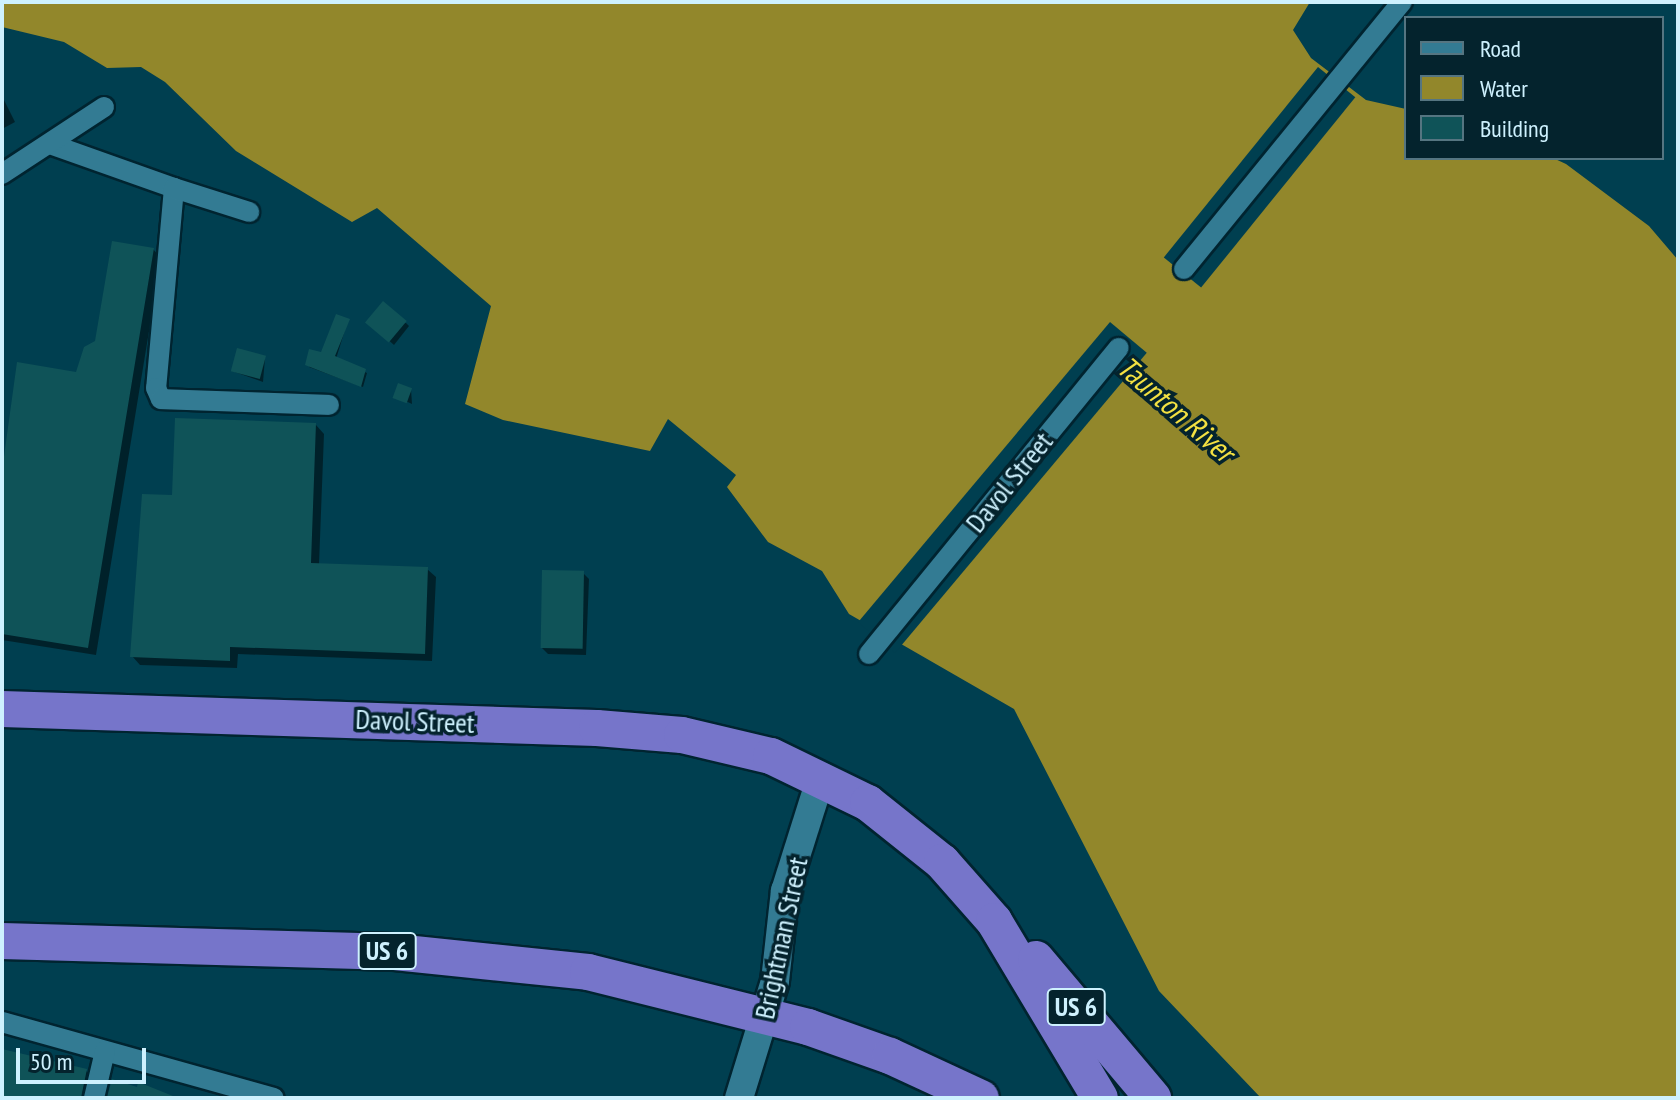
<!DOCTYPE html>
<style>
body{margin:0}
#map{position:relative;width:1680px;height:1100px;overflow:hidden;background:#003f50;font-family:"PT Sans Narrow",sans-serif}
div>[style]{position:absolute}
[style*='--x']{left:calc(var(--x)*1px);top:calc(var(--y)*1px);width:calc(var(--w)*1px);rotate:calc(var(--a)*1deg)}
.water>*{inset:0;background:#92872b}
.pier>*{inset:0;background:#003f50;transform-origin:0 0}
.shadow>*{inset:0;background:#0007}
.building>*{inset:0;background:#0f5358;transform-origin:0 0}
.roads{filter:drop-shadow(2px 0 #002430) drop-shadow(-2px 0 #002430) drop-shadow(0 2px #002430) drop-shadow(0 -2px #002430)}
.street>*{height:20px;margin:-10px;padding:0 10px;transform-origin:10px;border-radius:10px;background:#337b93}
.secondary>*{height:28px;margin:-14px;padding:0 14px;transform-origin:14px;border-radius:14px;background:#337b93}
.highway>*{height:36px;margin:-18px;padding:0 18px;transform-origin:18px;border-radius:18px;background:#7675ca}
span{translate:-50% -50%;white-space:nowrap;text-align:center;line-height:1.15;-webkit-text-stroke:7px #04232d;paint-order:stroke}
.shield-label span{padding:2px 6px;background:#04232d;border:2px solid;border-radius:6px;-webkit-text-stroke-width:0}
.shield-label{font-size:26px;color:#cef1fe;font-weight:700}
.street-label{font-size:28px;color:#cef1fe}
.water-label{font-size:30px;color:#f3e142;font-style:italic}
.frame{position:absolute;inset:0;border:4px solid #cef1fe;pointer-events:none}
.legend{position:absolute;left:1404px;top:16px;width:260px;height:144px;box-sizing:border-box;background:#04232d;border:2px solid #557581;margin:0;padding:10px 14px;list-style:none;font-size:24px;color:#cef1fe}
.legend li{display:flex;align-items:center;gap:16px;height:40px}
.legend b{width:40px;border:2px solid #557581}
.scale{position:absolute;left:16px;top:1048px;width:130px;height:36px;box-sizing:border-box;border:4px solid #cef1fe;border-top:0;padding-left:10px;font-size:24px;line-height:28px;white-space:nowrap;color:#cef1fe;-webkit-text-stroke:6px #04232d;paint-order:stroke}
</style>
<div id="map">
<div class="water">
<div style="clip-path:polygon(2px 2px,1310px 2px,1293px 30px,1311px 58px,1366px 100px,1406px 109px,1406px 158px,1553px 158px,1566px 164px,1649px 226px,1678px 260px,1678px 1098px,1261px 1098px,1159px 991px,1014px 709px,849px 614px,822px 571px,768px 542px,727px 487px,736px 475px,668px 419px,650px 451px,503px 420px,465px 404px,491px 306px,377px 208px,352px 222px,236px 151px,165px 82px,141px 67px,107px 68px,64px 42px,2px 27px)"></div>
</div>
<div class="pier">
<div style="left:1318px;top:67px;width:48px;height:245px;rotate:39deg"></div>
<div style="left:1110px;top:322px;width:48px;height:392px;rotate:40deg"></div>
</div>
<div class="shadow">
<div style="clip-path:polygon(2px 96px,15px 122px,2px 129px)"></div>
<div style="clip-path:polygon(153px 249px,161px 258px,96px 655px,2px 640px,2px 473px,78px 374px)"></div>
<div style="clip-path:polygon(348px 320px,336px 359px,367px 373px,363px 387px,309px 367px)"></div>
<div style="clip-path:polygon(368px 322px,406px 323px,409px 326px,394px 345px)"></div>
<div style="clip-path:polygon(265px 358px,263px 382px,232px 371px)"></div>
<div style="clip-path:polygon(411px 389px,412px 404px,397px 397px)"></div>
<div style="clip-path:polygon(316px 425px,324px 434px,319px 565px,427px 569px,436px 577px,432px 661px,238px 654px,237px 668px,140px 665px,132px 656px,174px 497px)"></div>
<div style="clip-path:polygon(583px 573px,589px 579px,586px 655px,548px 654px,542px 648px)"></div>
<div style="clip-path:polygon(2px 1050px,86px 1071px,91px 1075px,87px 1098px,12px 1098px,2px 1085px)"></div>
</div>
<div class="building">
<div style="clip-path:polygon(112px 241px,154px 248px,88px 648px,2px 634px,2px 471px,17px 362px,76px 372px,84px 347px,95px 341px)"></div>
<div style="left:383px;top:301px;width:31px;height:28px;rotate:40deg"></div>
<div style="clip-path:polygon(336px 314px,350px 319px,335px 356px,366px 369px,361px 387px,305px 365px,309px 349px,321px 352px)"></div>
<div style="left:237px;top:348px;width:30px;height:24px;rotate:15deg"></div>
<div style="left:398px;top:383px;width:15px;height:16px;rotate:20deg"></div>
<div style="clip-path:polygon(175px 418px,316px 423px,311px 563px,428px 567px,425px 654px,230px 647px,230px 661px,130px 657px,142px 494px,172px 495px)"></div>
<div style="left:542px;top:570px;width:42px;height:78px;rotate:1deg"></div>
<div style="clip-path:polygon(2px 1049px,87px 1069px,81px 1098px,2px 1098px)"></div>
<div style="clip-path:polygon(112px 1079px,137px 1087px,138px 1082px,178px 1098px,107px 1098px)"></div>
</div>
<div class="roads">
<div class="street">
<div style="--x:50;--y:144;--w:132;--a:19.5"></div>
<div style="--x:174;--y:188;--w:201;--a:95.1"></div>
<div style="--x:156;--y:388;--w:12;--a:66"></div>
<div style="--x:161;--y:399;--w:168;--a:2"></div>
<div style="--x:2;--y:174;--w:122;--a:-33.3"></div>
<div style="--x:174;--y:188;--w:79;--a:17.7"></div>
<div style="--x:1184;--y:269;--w:345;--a:-50.8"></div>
<div style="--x:869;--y:654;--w:395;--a:-50.8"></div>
<div style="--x:2;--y:1022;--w:282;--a:15.6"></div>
<div style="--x:94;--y:1098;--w:48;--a:-76.8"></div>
</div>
<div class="secondary">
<div style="--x:739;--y:1098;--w:122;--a:-72.9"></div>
<div style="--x:775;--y:981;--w:91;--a:-83.7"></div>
<div style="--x:785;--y:891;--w:120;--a:-72.5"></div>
</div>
<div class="highway">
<div style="--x:2;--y:709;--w:595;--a:1.83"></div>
<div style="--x:597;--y:728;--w:85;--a:4.7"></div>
<div style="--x:682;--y:735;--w:91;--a:13.3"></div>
<div style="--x:771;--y:756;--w:108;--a:25.9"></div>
<div style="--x:868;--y:803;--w:95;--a:38.6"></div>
<div style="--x:942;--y:862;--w:79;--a:48.6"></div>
<div style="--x:994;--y:921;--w:206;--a:59.1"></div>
<div style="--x:2;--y:941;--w:393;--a:1.6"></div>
<div style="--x:395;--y:952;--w:194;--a:5.9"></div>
<div style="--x:588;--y:972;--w:227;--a:14"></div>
<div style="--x:808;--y:1027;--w:87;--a:19.5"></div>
<div style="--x:890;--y:1056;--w:100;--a:24.8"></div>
<div style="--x:1036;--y:959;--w:182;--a:49.9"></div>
</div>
</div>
<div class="shield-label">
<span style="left:387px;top:951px">US 6</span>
<span style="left:1076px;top:1007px">US 6</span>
</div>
<div class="street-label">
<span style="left:1009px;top:482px;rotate:-51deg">Davol Street</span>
<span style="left:415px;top:721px;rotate:2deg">Davol Street</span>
<span style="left:781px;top:938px;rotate:-78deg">Brightman Street</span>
</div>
<div class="water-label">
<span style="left:1176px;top:409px;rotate:41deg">Taunton River</span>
</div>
<div class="frame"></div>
<ul class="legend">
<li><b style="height:10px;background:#337b93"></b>Road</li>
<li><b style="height:22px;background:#92872b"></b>Water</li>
<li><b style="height:22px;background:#0f5358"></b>Building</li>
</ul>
<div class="scale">50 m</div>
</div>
